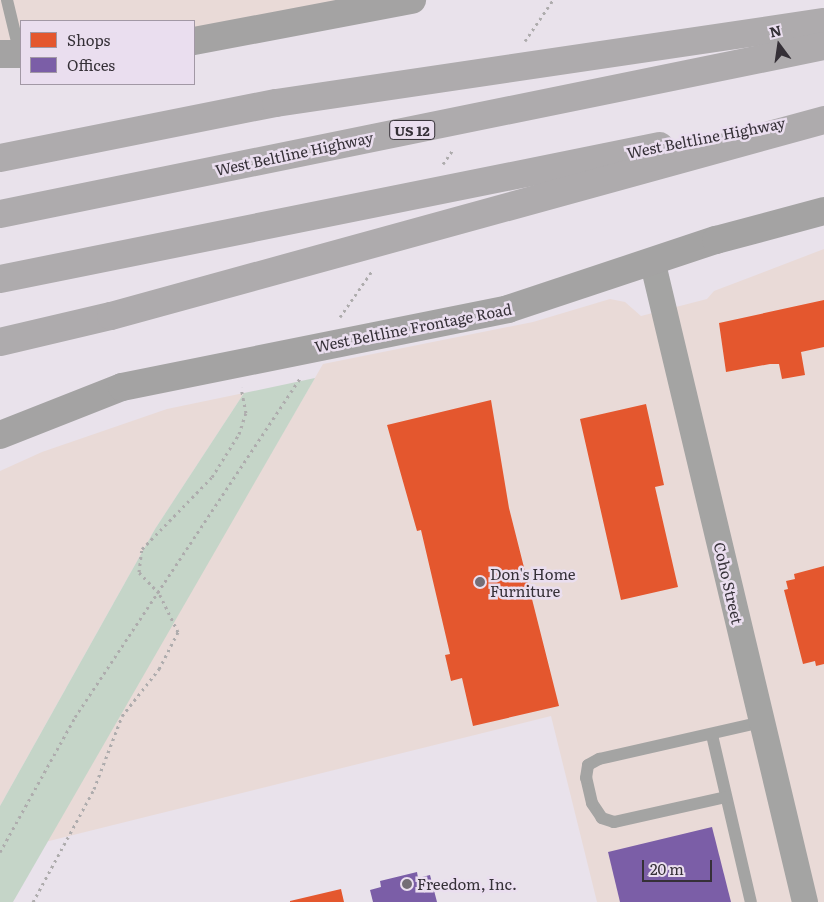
<!DOCTYPE html>
<style>
body{margin:0}
#map{position:relative;width:824px;height:902px;overflow:hidden;background:#e9e2eb;font-family:Literata,serif}
div>[style]{position:absolute}
[style*='--x']{left:calc(var(--x)*1px);top:calc(var(--y)*1px);width:calc(var(--w)*1px);rotate:calc(var(--a)*1deg)}
.commercial>*{inset:0;background:#e9dad7}
.green>*{inset:0;background:#c5d5c8}
.shops>*{inset:0;background:#e4572e}
.offices>*{inset:0;background:#7b5ea7}
.path>*{height:3px;margin-top:-1.5px;transform-origin:0;background:repeating-linear-gradient(90deg,#aeacad 0 2.5px,transparent 0 6.5px)}
.lane>*{height:12px;margin:-6px;padding:0 6px;transform-origin:6px;border-radius:6px;background:#a4a4a3}
.street>*{height:26px;margin:-13px;padding:0 13px;transform-origin:13px;border-radius:13px;background:#a4a4a3}
.secondary>*{height:28px;margin:-14px;padding:0 14px;transform-origin:14px;border-radius:14px;background:#a4a3a3}
.highway>*{height:28px;margin:-14px;padding:0 14px;transform-origin:14px;border-radius:14px;background:#aeabad}
.dots>*{width:14px;height:14px;translate:-50% -50%;box-sizing:border-box;border:2px solid #eadeef;border-radius:50%}
span{translate:-50% -50%;white-space:nowrap;text-align:center;line-height:1.15;-webkit-text-stroke:5px #eadeef;paint-order:stroke}
.shield-label span{padding:1px 4px;background:#eadeef;border:1px solid;border-radius:4px;-webkit-text-stroke-width:0}
.shield-label{font-size:14px;color:#353037;font-weight:700}
.street-label{font-size:15px;color:#353037}
.poi-label{font-size:15px;color:#353037}
.left{translate:0 -50%;text-align:left}
.legend{position:absolute;left:20px;top:20px;width:175px;height:65px;box-sizing:border-box;background:#eadeef;border:1px solid #a298a5;margin:0;padding:6px 9px;list-style:none;font-size:15px;color:#353037}
.legend li{display:flex;align-items:center;gap:10px;height:25px}
.legend b{width:25px;border:1px solid #a298a5}
.north{position:absolute;left:754px;top:20px;width:50px;height:50px;-webkit-text-stroke:4px #eadeef;paint-order:stroke;rotate:346deg;font-size:14px;font-weight:700;line-height:20px;text-align:center;color:#353037}
.north::after{content:'';display:block;margin:auto;width:18px;height:22px;background:#353037;clip-path:polygon(50% 0,100% 100%,50% 72%,0 100%)}
.scale{position:absolute;left:642px;top:860px;width:70px;height:22px;box-sizing:border-box;border:2px solid #353037;border-top:0;padding-left:6px;font-size:15px;line-height:18px;white-space:nowrap;color:#353037;-webkit-text-stroke:4px #eadeef;paint-order:stroke}
</style>
<div id="map">
<div class="commercial">
<div style="clip-path:polygon(0 0,412px 0,194px 41px,194px 21px,21px 21px,21px 54px,0 54px)"></div>
<div style="clip-path:polygon(824px 249px,824px 902px,597px 902px,551px 716px,45px 842px,323px 364px,533px 322px,610px 299px,625px 302px,641px 316px,707px 299px,714px 291px)"></div>
<div style="clip-path:polygon(244px 393px,155px 529px,0 806px,0 471px,42px 452px,167px 409px)"></div>
</div>
<div class="green">
<div style="clip-path:polygon(315px 378px,13px 902px,0 902px,0 806px,155px 529px,244px 393px)"></div>
</div>
<div class="shops">
<div style="clip-path:polygon(824px 300px,824px 347px,801px 352px,805px 375px,782px 379px,779px 364px,770px 364px,726px 372px,719px 323px)"></div>
<div style="clip-path:polygon(491px 400px,509px 508px,559px 706px,473px 726px,462px 678px,451px 681px,445px 655px,450px 654px,421px 530px,417px 531px,387px 425px)"></div>
<div style="clip-path:polygon(646px 404px,664px 485px,655px 487px,678px 587px,621px 600px,580px 419px)"></div>
<div style="clip-path:polygon(824px 566px,824px 664px,816px 666px,815px 661px,803px 664px,784px 590px,788px 589px,786px 581px,795px 579px,794px 574px)"></div>
<div style="clip-path:polygon(341px 889px,344px 902px,290px 902px,290px 901px)"></div>
</div>
<div class="offices">
<div style="clip-path:polygon(712px 827px,731px 902px,620px 902px,608px 852px)"></div>
<div style="clip-path:polygon(417px 872px,418px 878px,430px 875px,437px 902px,373px 902px,370px 890px,381px 887px,380px 881px)"></div>
</div>
<div class="path">
<div style="--x:525;--y:41;--w:50;--a:-55.7"></div>
<div style="--x:443;--y:164;--w:19;--a:-55"></div>
<div style="--x:340;--y:317;--w:56;--a:-55.2"></div>
<div style="--x:0;--y:852;--w:154;--a:-60.9"></div>
<div style="--x:75;--y:717;--w:408;--a:-56.4"></div>
<div style="--x:33;--y:902;--w:128;--a:-61.6"></div>
<div style="--x:94;--y:789;--w:78;--a:-69"></div>
<div style="--x:122;--y:716;--w:60;--a:-51.8"></div>
<div style="--x:159;--y:669;--w:42;--a:-62.8"></div>
<div style="--x:178;--y:632;--w:43;--a:-116"></div>
<div style="--x:159;--y:593;--w:29;--a:-134"></div>
<div style="--x:139;--y:572;--w:23;--a:-83"></div>
<div style="--x:142;--y:549;--w:100;--a:-45.8"></div>
<div style="--x:212;--y:477;--w:51;--a:-57.9"></div>
<div style="--x:239;--y:434;--w:22;--a:-72"></div>
<div style="--x:246;--y:413;--w:26;--a:-101"></div>
</div>
<div class="lane">
<div style="--x:7;--y:0;--w:56;--a:76.5"></div>
<div style="--x:712;--y:735;--w:171;--a:76.9"></div>
<div style="--x:726;--y:797;--w:115;--a:167.4"></div>
<div style="--x:614;--y:822;--w:13;--a:-162"></div>
<div style="--x:602;--y:818;--w:18;--a:-124"></div>
<div style="--x:592;--y:803;--w:26;--a:-103"></div>
<div style="--x:586;--y:778;--w:13;--a:-81"></div>
<div style="--x:588;--y:765;--w:13;--a:-29"></div>
<div style="--x:599;--y:759;--w:167;--a:-12.8"></div>
</div>
<div class="street">
<div style="--x:653;--y:264;--w:656;--a:76.6"></div>
</div>
<div class="secondary">
<div style="--x:194;--y:41;--w:222;--a:-10.7"></div>
<div style="--x:0;--y:54;--w:21;--a:0"></div>
<div style="--x:0;--y:435;--w:131;--a:-21.5"></div>
<div style="--x:122;--y:387;--w:394;--a:-11.4"></div>
<div style="--x:508;--y:309;--w:219;--a:-18.4"></div>
<div style="--x:716;--y:240;--w:112;--a:-15"></div>
</div>
<div class="highway">
<div style="--x:0;--y:158;--w:281;--a:-11.3"></div>
<div style="--x:276;--y:103;--w:554;--a:-8.41"></div>
<div style="--x:0;--y:214;--w:841;--a:-11.52"></div>
<div style="--x:0;--y:279;--w:673;--a:-11.39"></div>
<div style="--x:0;--y:342;--w:114;--a:-13.2"></div>
<div style="--x:111;--y:316;--w:739;--a:-15.37"></div>
</div>
<div class="dots">
<div style="left:480px;top:582px;background:#746e76"></div>
<div style="left:407px;top:884px;background:#746e76"></div>
</div>
<div class="shield-label">
<span style="left:412px;top:130px">US 12</span>
</div>
<div class="street-label">
<span style="left:706px;top:137px;rotate:-11deg">West Beltline Highway</span>
<span style="left:294px;top:153px;rotate:-12deg">West Beltline Highway</span>
<span style="left:413px;top:327px;rotate:-11deg">West Beltline Frontage Road</span>
<span style="left:729px;top:583px;rotate:77deg">Coho Street</span>
</div>
<div class="poi-label">
<span class="left" style="left:490px;top:582px">Don's Home<br>Furniture</span>
<span class="left" style="left:417px;top:884px">Freedom, Inc.</span>
</div>
<ul class="legend">
<li><b style="height:14px;background:#e4572e"></b>Shops</li>
<li><b style="height:14px;background:#7b5ea7"></b>Offices</li>
</ul>
<div class="north">N</div>
<div class="scale">20 m</div>
</div>
